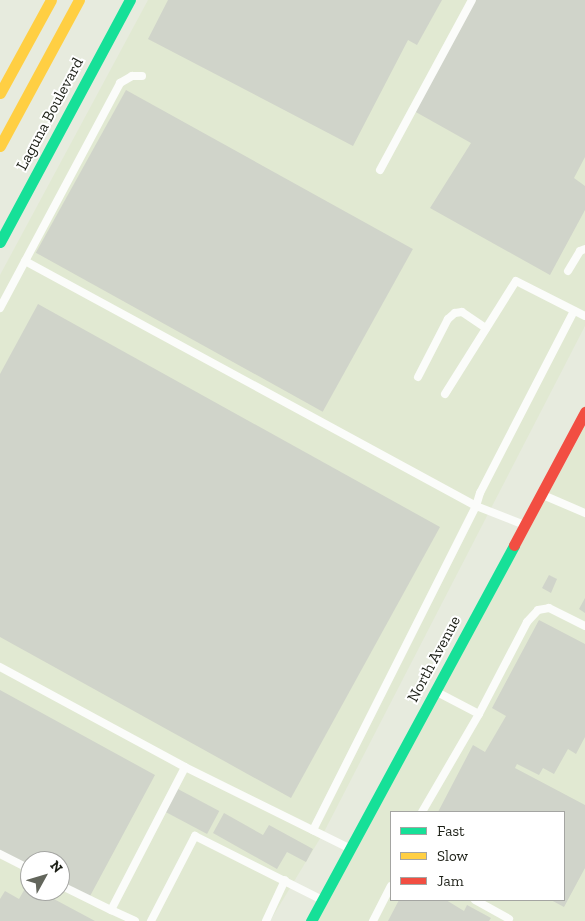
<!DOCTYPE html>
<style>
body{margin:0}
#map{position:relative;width:585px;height:921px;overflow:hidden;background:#e7ebde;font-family:"Zilla Slab",serif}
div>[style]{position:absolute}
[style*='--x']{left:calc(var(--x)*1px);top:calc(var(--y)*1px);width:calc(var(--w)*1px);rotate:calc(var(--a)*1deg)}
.built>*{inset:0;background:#e1e9d2}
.building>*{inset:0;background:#d0d4ca;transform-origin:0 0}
.lane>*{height:8px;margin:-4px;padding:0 4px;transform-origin:4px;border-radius:4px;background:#fbfcfa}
.fast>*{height:11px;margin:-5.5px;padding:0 5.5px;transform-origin:5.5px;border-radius:5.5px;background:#16e098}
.slow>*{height:11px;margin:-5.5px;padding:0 5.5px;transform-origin:5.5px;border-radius:5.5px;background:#ffcf43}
.jam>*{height:11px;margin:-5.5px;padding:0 5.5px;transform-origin:5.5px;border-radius:5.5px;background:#f24e42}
span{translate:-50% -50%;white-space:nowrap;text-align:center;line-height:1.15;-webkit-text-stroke:4px #fff;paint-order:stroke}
.street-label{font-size:16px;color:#1c1f16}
.legend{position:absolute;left:390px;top:811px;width:175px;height:90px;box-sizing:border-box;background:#fff;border:1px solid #a4a5a2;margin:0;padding:6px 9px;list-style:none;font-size:15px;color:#1c1f16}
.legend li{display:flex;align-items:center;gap:10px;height:25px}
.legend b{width:25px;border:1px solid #a4a5a2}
.north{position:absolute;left:20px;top:851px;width:50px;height:50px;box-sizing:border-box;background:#fff;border:1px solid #a4a5a2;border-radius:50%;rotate:51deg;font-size:14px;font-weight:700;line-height:20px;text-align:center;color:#1c1f16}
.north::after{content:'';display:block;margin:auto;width:18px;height:22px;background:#63665c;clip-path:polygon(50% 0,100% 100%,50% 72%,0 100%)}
</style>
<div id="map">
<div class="built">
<div style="clip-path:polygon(evenodd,148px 0,585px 0,585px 326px,324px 832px,270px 921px,0 921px,0 275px,148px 0,30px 861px,60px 861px,60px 891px,30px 891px,30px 861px)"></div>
<div style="clip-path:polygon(evenodd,585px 426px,585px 921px,318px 921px,585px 426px,391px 812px,564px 812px,564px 900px,391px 900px,391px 812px)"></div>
</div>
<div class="building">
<div style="clip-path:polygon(168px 0,442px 0,417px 45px,408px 40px,353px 146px,148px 39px)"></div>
<div style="clip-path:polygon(476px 0,585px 0,585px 157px,574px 178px,585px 186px,585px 210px,550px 275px,430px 208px,471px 143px,414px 111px)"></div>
<div style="left:126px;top:90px;width:328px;height:186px;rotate:29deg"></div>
<div style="clip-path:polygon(38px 304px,440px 527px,291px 798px,0 637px,0 374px)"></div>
<div style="clip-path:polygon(549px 575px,557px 579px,551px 593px,542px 588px)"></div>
<div style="clip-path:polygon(585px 598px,585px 613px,579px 609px)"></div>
<div style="clip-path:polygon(539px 620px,585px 644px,585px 737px,576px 754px,568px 749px,554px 774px,543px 768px,539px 775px,517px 764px,515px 768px,585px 805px,585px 868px,564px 907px,551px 900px,564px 900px,564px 812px,438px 812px,473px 745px,485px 752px,506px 716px,492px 708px)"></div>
<div style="clip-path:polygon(0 690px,155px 775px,89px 898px,60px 883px,60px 861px,30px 861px,30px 866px,0 850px)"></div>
<div style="left:176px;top:788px;width:49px;height:26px;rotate:28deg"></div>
<div style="clip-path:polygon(224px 813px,263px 835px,269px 825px,313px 849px,306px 862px,287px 852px,277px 869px,213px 833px)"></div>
<div style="clip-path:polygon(27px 885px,30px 886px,30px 891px,39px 891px,95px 921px,0 921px,0 899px,5px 891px,19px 899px)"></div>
<div style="clip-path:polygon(399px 900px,446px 900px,464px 911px,467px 905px,491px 918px,489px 921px,388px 921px)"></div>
</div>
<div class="lane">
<div style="--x:380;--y:170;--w:193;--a:-61.6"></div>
<div style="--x:25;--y:261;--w:513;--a:28.51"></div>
<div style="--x:476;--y:506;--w:363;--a:116.7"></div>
<div style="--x:568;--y:271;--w:23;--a:-59"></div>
<div style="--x:580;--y:251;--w:5;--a:-22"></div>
<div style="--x:0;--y:308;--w:255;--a:-61.9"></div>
<div style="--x:120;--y:83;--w:14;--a:-30"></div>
<div style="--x:132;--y:76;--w:10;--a:0"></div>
<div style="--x:418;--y:377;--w:65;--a:-62.7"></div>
<div style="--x:448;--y:319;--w:9;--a:-41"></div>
<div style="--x:455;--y:313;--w:7;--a:-8"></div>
<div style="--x:462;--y:312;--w:29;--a:34"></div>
<div style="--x:445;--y:394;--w:133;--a:-57.9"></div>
<div style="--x:516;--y:281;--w:77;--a:26.9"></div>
<div style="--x:543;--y:495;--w:46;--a:23.2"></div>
<div style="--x:522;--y:524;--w:49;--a:-158.6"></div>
<div style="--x:476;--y:506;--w:14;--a:-73"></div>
<div style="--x:480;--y:493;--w:205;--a:-62.7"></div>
<div style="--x:0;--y:667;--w:210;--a:28.4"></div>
<div style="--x:185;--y:767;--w:183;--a:26.3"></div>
<div style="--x:479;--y:714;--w:104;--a:-62.4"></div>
<div style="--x:527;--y:622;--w:16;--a:-47"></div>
<div style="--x:538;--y:610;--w:11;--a:-10"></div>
<div style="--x:549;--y:608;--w:40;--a:26.6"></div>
<div style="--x:422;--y:812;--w:113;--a:-59.8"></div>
<div style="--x:479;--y:714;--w:47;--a:-152.4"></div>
<div style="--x:0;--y:854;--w:34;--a:27"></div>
<div style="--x:60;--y:885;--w:57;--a:26.1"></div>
<div style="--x:475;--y:900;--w:39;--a:29"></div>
<div style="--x:135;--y:921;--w:26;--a:-155"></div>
<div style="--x:111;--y:910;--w:161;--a:-62.6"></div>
<div style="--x:151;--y:921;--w:96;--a:-62.6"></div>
<div style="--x:195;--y:836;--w:140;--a:26.7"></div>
<div style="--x:266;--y:921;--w:45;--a:-65.1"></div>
<div style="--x:373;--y:921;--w:39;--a:-63"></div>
</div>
<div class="fast">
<div style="--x:0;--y:242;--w:275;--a:-61.8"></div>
<div style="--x:311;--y:921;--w:427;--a:-61.6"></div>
</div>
<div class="slow">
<div style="--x:0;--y:93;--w:106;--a:-61.3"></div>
<div style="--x:0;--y:146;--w:166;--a:-61.6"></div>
</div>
<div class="jam">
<div style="--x:514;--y:545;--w:151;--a:-61.9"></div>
</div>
<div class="street-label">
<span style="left:50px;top:114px;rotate:-62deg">Laguna Boulevard</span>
<span style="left:434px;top:659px;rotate:-62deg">North Avenue</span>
</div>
<ul class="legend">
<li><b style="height:6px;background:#16e098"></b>Fast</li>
<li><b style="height:6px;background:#ffcf43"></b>Slow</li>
<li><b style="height:6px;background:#f24e42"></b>Jam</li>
</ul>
<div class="north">N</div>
</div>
